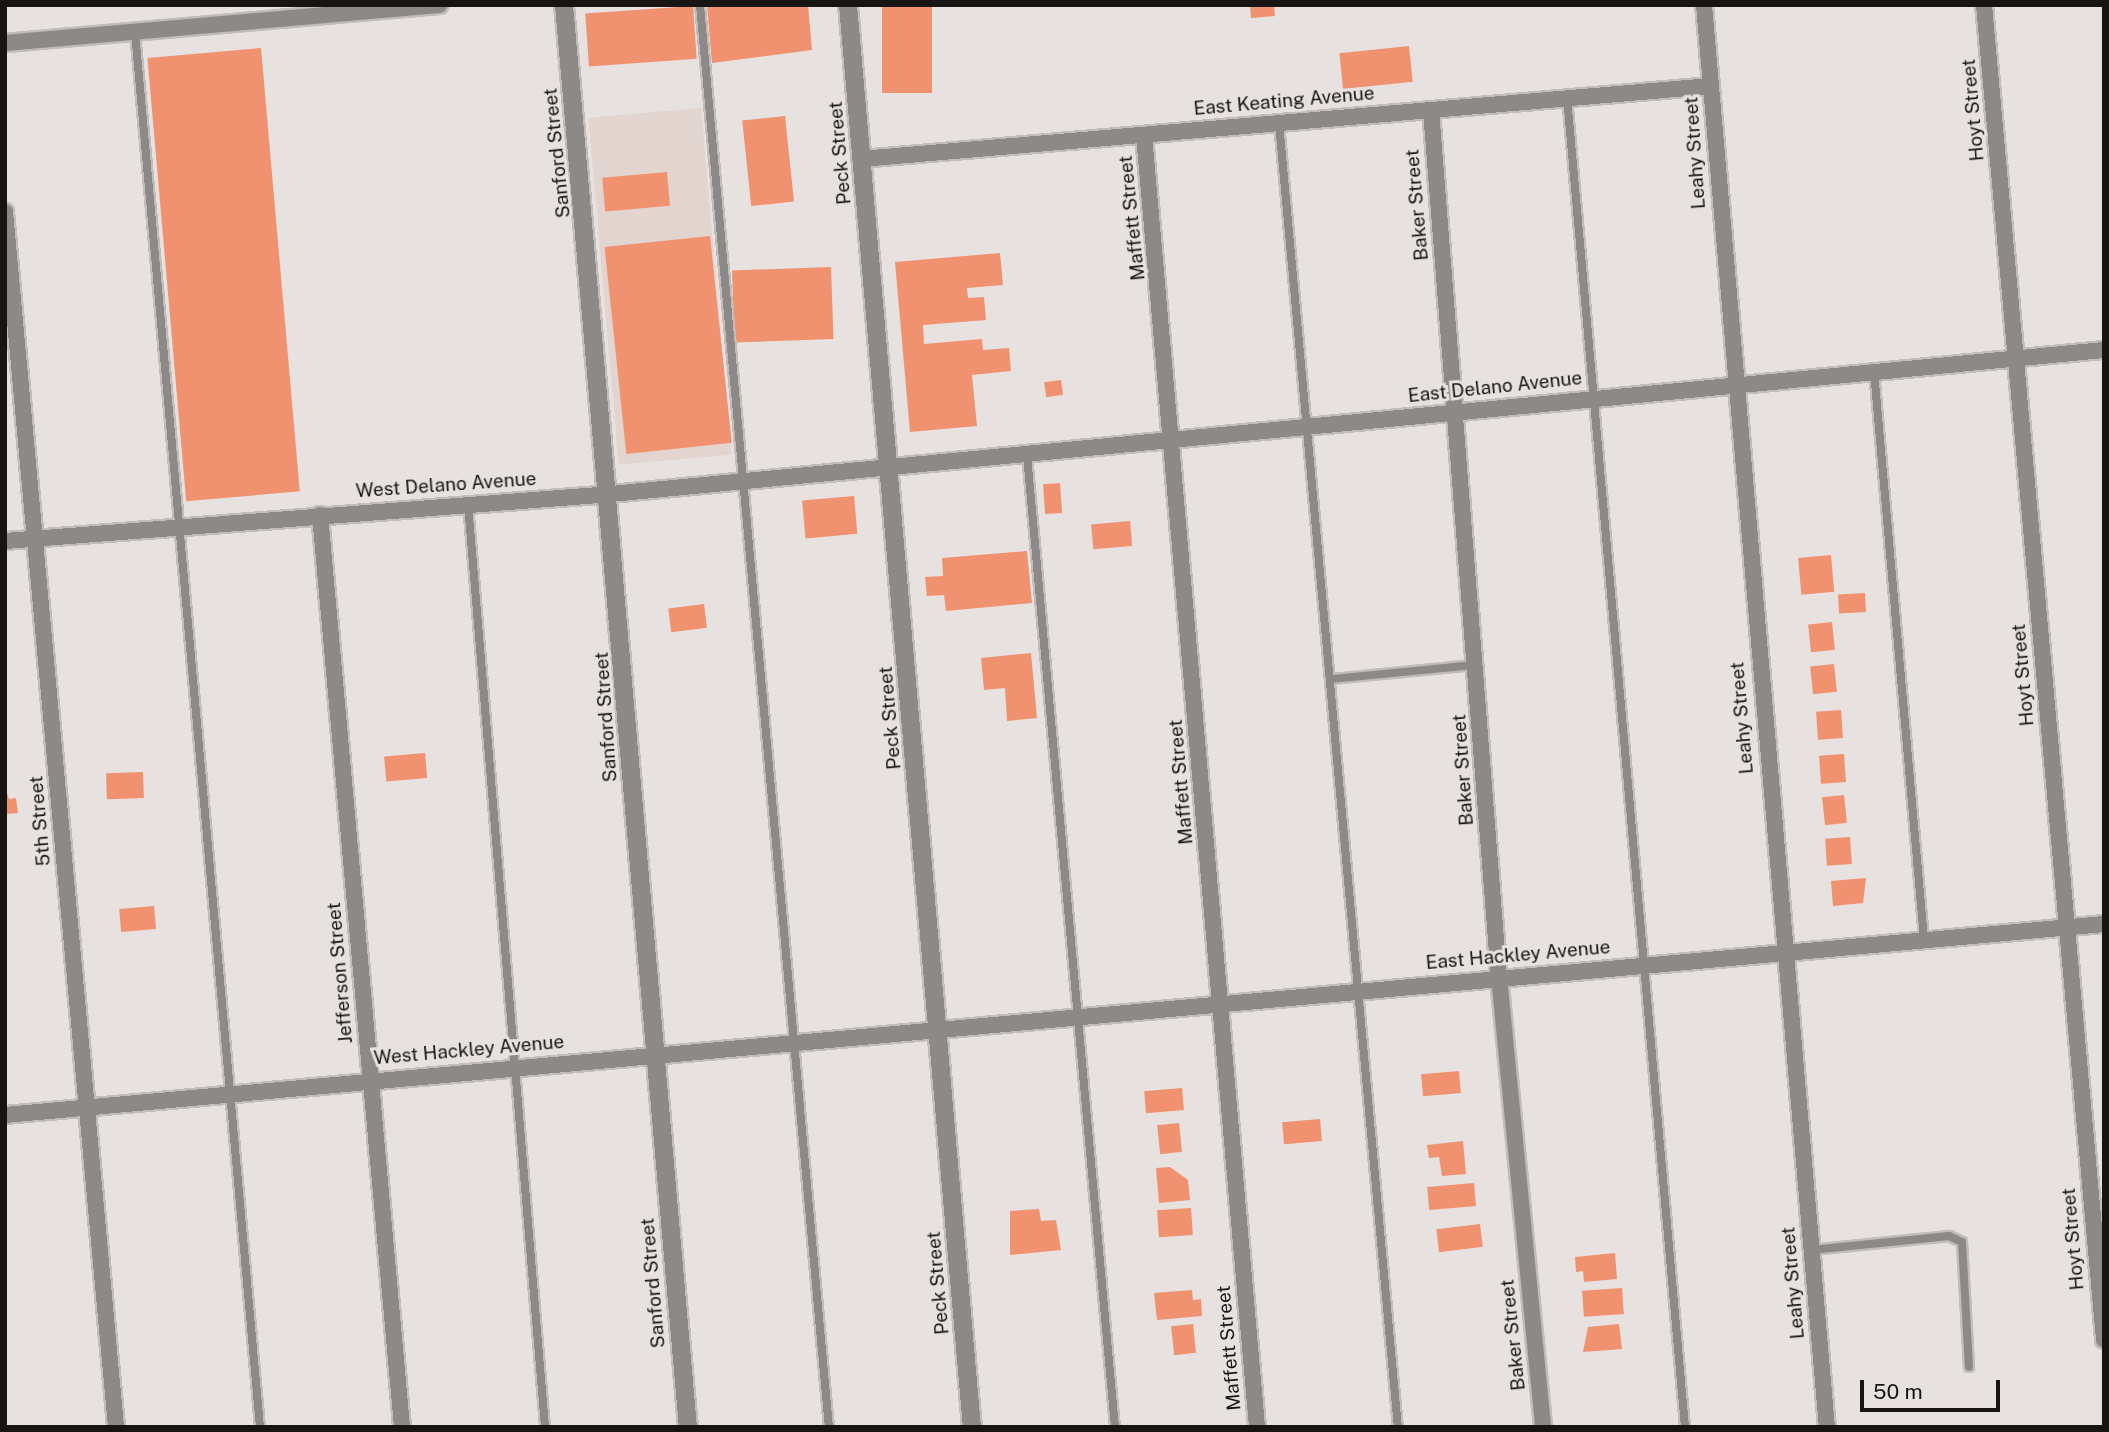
<!DOCTYPE html>
<style>
body{margin:0}
#map{position:relative;width:2109px;height:1432px;overflow:hidden;background:#e7e1df;font-family:"Public Sans",sans-serif}
div>[style]{position:absolute}
[style*='--x']{left:calc(var(--x)*1px);top:calc(var(--y)*1px);width:calc(var(--w)*1px);rotate:calc(var(--a)*1deg)}
.built>*{inset:0;background:#e2d4ce;transform-origin:0 0}
.building>*{inset:0;background:#f0916f;transform-origin:0 0}
.roads{filter:drop-shadow(2px 0 #c2bcba) drop-shadow(-2px 0 #c2bcba) drop-shadow(0 2px #c2bcba) drop-shadow(0 -2px #c2bcba)}
.service>*{height:8px;margin:-4px;padding:0 4px;transform-origin:4px;border-radius:4px;background:#8c8988}
.minor>*{height:16px;margin:-8px;padding:0 8px;transform-origin:8px;border-radius:8px;background:#8c8988}
.tertiary>*{height:18px;margin:-9px;padding:0 9px;transform-origin:9px;border-radius:9px;background:#8c8988}
span{translate:-50% -50%;white-space:nowrap;text-align:center;line-height:1.15;-webkit-text-stroke:6px #e7e1df;paint-order:stroke}
.street-label{font-size:19px;color:#171514}
.frame{position:absolute;inset:0;border:7px solid #171514;pointer-events:none}
.scale{position:absolute;left:1860px;top:1380px;width:140px;height:32px;box-sizing:border-box;border:4px solid #171514;border-top:0;padding-left:9px;font-size:21px;line-height:24px;white-space:nowrap;color:#171514;-webkit-text-stroke:5px #e7e1df;paint-order:stroke}
</style>
<div id="map">
<div class="built">
<div style="left:701px;top:108px;width:348px;height:113px;rotate:85deg"></div>
</div>
<div class="building">
<div style="clip-path:polygon(707px 5px,808px 5px,812px 50px,712px 63px)"></div>
<div style="left:882px;top:5px;width:50px;height:88px"></div>
<div style="left:1274px;top:5px;width:11px;height:24px;rotate:85deg"></div>
<div style="left:693px;top:6px;width:53px;height:108px;rotate:86deg"></div>
<div style="left:1409px;top:46px;width:36px;height:70px;rotate:84deg"></div>
<div style="left:261px;top:48px;width:445px;height:114px;rotate:85deg"></div>
<div style="left:785px;top:116px;width:86px;height:43px;rotate:84deg"></div>
<div style="left:667px;top:172px;width:34px;height:65px;rotate:85deg"></div>
<div style="left:710px;top:236px;width:208px;height:106px;rotate:84deg"></div>
<div style="clip-path:polygon(1000px 253px,1003px 285px,967px 288px,968px 298px,984px 297px,986px 320px,923px 325px,924px 344px,982px 339px,983px 350px,1009px 348px,1011px 371px,972px 375px,977px 426px,910px 432px,895px 262px)"></div>
<div style="left:831px;top:267px;width:72px;height:99px;rotate:88deg"></div>
<div style="left:1061px;top:380px;width:15px;height:17px;rotate:82deg"></div>
<div style="left:1060px;top:483px;width:30px;height:17px;rotate:86deg"></div>
<div style="left:854px;top:496px;width:38px;height:52px;rotate:85deg"></div>
<div style="left:1130px;top:521px;width:25px;height:39px;rotate:85deg"></div>
<div style="clip-path:polygon(1027px 551px,1032px 603px,946px 611px,944px 595px,927px 596px,925px 577px,943px 576px,942px 558px)"></div>
<div style="left:1831px;top:555px;width:37px;height:33px;rotate:85deg"></div>
<div style="left:1865px;top:593px;width:19px;height:27px;rotate:87deg"></div>
<div style="left:704px;top:604px;width:24px;height:36px;rotate:83deg"></div>
<div style="left:1832px;top:622px;width:28px;height:24px;rotate:84deg"></div>
<div style="clip-path:polygon(1031px 653px,1037px 718px,1007px 721px,1005px 688px,984px 690px,981px 658px)"></div>
<div style="left:1834px;top:664px;width:28px;height:24px;rotate:84deg"></div>
<div style="left:1841px;top:710px;width:28px;height:25px;rotate:86deg"></div>
<div style="left:425px;top:753px;width:25px;height:41px;rotate:85deg"></div>
<div style="left:1844px;top:754px;width:28px;height:25px;rotate:86deg"></div>
<div style="left:143px;top:772px;width:26px;height:37px;rotate:88deg"></div>
<div style="clip-path:polygon(5px 788px,9px 799px,16px 798px,18px 813px,5px 814px)"></div>
<div style="left:1844px;top:795px;width:28px;height:22px;rotate:84deg"></div>
<div style="left:1850px;top:837px;width:27px;height:25px;rotate:86deg"></div>
<div style="clip-path:polygon(1866px 878px,1863px 903px,1833px 906px,1831px 881px)"></div>
<div style="left:154px;top:906px;width:23px;height:35px;rotate:85deg"></div>
<div style="left:1459px;top:1071px;width:22px;height:38px;rotate:85deg"></div>
<div style="left:1182px;top:1088px;width:22px;height:38px;rotate:85deg"></div>
<div style="left:1320px;top:1119px;width:22px;height:38px;rotate:85deg"></div>
<div style="left:1179px;top:1123px;width:29px;height:22px;rotate:84deg"></div>
<div style="clip-path:polygon(1463px 1141px,1466px 1174px,1442px 1176px,1439px 1157px,1429px 1158px,1427px 1145px)"></div>
<div style="clip-path:polygon(1170px 1167px,1188px 1180px,1190px 1200px,1159px 1203px,1156px 1168px)"></div>
<div style="left:1474px;top:1183px;width:23px;height:47px;rotate:85deg"></div>
<div style="left:1191px;top:1208px;width:27px;height:34px;rotate:86deg"></div>
<div style="clip-path:polygon(1039px 1209px,1041px 1221px,1056px 1220px,1061px 1250px,1010px 1255px,1010px 1211px)"></div>
<div style="left:1480px;top:1224px;width:23px;height:44px;rotate:83deg"></div>
<div style="clip-path:polygon(1615px 1253px,1617px 1279px,1584px 1282px,1583px 1271px,1576px 1272px,1575px 1257px)"></div>
<div style="left:1622px;top:1288px;width:26px;height:40px;rotate:86deg"></div>
<div style="clip-path:polygon(1192px 1290px,1193px 1300px,1201px 1299px,1202px 1316px,1157px 1320px,1154px 1293px)"></div>
<div style="left:1193px;top:1324px;width:29px;height:22px;rotate:84deg"></div>
<div style="clip-path:polygon(1619px 1324px,1622px 1349px,1583px 1352px,1588px 1327px)"></div>
</div>
<div class="roads">
<div class="service">
<div style="--x:700;--y:5;--w:1428;--a:84.82"></div>
<div style="--x:135;--y:32;--w:1401;--a:84.88"></div>
<div style="--x:1567;--y:97;--w:1335;--a:84.93"></div>
<div style="--x:1279;--y:123;--w:1309;--a:84.79"></div>
<div style="--x:1874;--y:371;--w:570;--a:84.97"></div>
<div style="--x:1027;--y:455;--w:976;--a:84.83"></div>
<div style="--x:468;--y:504;--w:926;--a:85.23"></div>
<div style="--x:1332;--y:679;--w:144;--a:-5.6"></div>
<div style="--x:1811;--y:1250;--w:139;--a:-5.8"></div>
<div style="--x:1949;--y:1236;--w:14;--a:25"></div>
<div style="--x:1962;--y:1242;--w:125;--a:86.8"></div>
</div>
<div class="minor">
<div style="--x:1704;--y:5;--w:1427;--a:85.06"></div>
<div style="--x:1984;--y:5;--w:1340;--a:84.86"></div>
<div style="--x:5;--y:43;--w:436;--a:-5"></div>
<div style="--x:1431;--y:110;--w:870;--a:85.52"></div>
<div style="--x:1499;--y:977;--w:452;--a:84.4"></div>
<div style="--x:1144;--y:135;--w:1297;--a:85"></div>
<div style="--x:861;--y:159;--w:853;--a:-4.91"></div>
<div style="--x:5;--y:212;--w:1220;--a:84.78"></div>
<div style="--x:320;--y:515;--w:916;--a:84.86"></div>
<div style="--x:5;--y:541;--w:608;--a:-4.43"></div>
<div style="--x:611;--y:494;--w:1500;--a:-5.51"></div>
<div style="--x:5;--y:1115;--w:2108;--a:-5.2"></div>
</div>
<div class="tertiary">
<div style="--x:564;--y:5;--w:1427;--a:85.02"></div>
<div style="--x:848;--y:5;--w:1427;--a:85.02"></div>
</div>
</div>
<div class="street-label">
<span style="left:1284px;top:101px;rotate:-5deg">East Keating Avenue</span>
<span style="left:1973px;top:110px;rotate:-95deg">Hoyt Street</span>
<span style="left:557px;top:153px;rotate:-96deg">Sanford Street</span>
<span style="left:840px;top:153px;rotate:-95deg">Peck Street</span>
<span style="left:1695px;top:153px;rotate:-94deg">Leahy Street</span>
<span style="left:1417px;top:205px;rotate:-95deg">Baker Street</span>
<span style="left:1132px;top:218px;rotate:-96deg">Maffett Street</span>
<span style="left:1495px;top:387px;rotate:-6deg">East Delano Avenue</span>
<span style="left:446px;top:485px;rotate:-4deg">West Delano Avenue</span>
<span style="left:2023px;top:675px;rotate:-95deg">Hoyt Street</span>
<span style="left:606px;top:717px;rotate:-94deg">Sanford Street</span>
<span style="left:890px;top:718px;rotate:-95deg">Peck Street</span>
<span style="left:1742px;top:718px;rotate:-95deg">Leahy Street</span>
<span style="left:1463px;top:770px;rotate:-94deg">Baker Street</span>
<span style="left:1181px;top:782px;rotate:-95deg">Maffett Street</span>
<span style="left:40px;top:821px;rotate:-95deg">5th Street</span>
<span style="left:1518px;top:955px;rotate:-5deg">East Hackley Avenue</span>
<span style="left:340px;top:973px;rotate:-95deg">Jefferson Street</span>
<span style="left:469px;top:1050px;rotate:-5deg">West Hackley Avenue</span>
<span style="left:2073px;top:1239px;rotate:-95deg">Hoyt Street</span>
<span style="left:653px;top:1283px;rotate:-95deg">Sanford Street</span>
<span style="left:938px;top:1283px;rotate:-95deg">Peck Street</span>
<span style="left:1793px;top:1283px;rotate:-95deg">Leahy Street</span>
<span style="left:1513px;top:1335px;rotate:-96deg">Baker Street</span>
<span style="left:1229px;top:1348px;rotate:-95deg">Maffett Street</span>
</div>
<div class="frame"></div>
<div class="scale">50 m</div>
</div>
